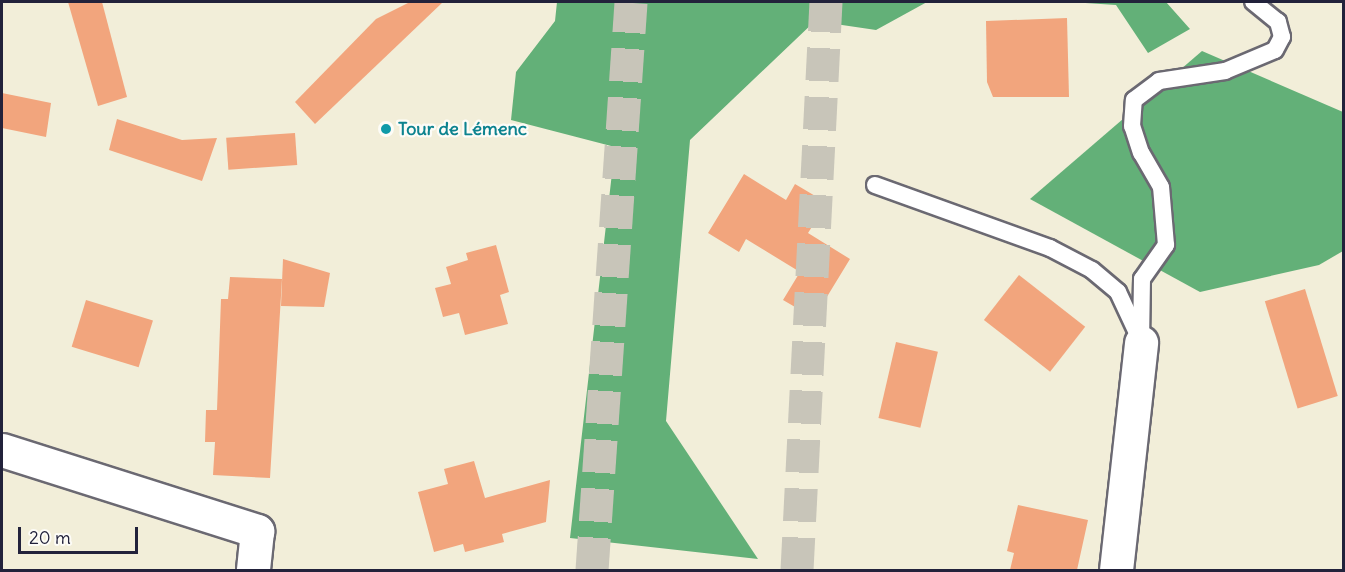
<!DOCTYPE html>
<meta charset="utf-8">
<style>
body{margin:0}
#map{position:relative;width:1345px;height:572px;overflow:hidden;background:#f2eed9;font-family:Delius,sans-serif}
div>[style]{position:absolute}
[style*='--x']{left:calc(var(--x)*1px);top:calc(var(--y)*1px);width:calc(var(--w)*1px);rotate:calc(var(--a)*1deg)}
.forest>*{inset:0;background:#63b078}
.building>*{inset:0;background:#f2a57d;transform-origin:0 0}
.trunk-tunnel>*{height:33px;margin-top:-16.5px;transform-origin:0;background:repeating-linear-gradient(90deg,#c8c5b9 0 33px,transparent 0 49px)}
.roads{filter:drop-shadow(2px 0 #6b6972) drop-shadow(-2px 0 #6b6972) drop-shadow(0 2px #6b6972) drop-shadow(0 -2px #6b6972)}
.service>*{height:16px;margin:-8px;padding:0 8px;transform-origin:8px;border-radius:8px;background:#fff}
.minor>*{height:33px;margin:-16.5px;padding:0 16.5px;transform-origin:16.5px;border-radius:16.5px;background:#fff}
.dots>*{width:16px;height:16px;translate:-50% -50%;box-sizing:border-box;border:3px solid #fdfcf7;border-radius:50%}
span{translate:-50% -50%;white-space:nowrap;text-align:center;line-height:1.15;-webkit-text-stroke:4.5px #fdfcf7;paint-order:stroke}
.culture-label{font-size:18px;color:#0d838f;font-weight:700}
.left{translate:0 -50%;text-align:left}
.frame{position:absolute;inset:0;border:3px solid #22223b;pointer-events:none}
.scale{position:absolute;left:18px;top:527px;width:120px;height:27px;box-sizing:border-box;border:3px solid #22223b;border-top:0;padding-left:8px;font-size:18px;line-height:21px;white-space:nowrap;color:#22223b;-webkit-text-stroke:4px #fdfcf7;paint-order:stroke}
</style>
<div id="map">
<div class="forest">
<div style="clip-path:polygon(557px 2px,927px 2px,876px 30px,815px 21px,690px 140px,666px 421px,758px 559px,570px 538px,615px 147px,511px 120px,516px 72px,555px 21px)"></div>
<div style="clip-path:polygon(1070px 2px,1166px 2px,1190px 29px,1148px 53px,1116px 5px)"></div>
<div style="clip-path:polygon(1202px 51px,1343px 112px,1343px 251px,1319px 265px,1200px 292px,1030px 199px)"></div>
</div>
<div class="building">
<div style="clip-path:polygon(68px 2px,102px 2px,127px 97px,98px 106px)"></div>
<div style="clip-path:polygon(410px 2px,443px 2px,315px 124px,295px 102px,376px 19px)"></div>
<div style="clip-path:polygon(1067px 18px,1069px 97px,993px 97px,987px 82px,986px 21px)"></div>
<div style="clip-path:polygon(2px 93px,51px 103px,46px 137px,2px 128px)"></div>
<div style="clip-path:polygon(117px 119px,182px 140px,217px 138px,202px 181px,109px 150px)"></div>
<div style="left:295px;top:133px;width:32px;height:69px;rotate:86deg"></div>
<div style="clip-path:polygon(744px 174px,786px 200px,795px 184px,827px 203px,808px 233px,850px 259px,814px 318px,783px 300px,800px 272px,746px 239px,739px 252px,708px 233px)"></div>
<div style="clip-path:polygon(496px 245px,509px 292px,500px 295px,508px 324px,465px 335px,459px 313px,443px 317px,435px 288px,451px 284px,446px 267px,468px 260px,466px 253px)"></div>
<div style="clip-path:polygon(283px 259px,330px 273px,324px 307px,281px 306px)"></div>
<div style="left:1019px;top:275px;width:84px;height:57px;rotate:38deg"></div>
<div style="clip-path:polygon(230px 277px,282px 279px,270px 478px,213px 475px,215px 442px,205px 442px,206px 410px,217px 410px,221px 299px,228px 299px)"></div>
<div style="left:1305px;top:289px;width:112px;height:42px;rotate:73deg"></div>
<div style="left:86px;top:300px;width:70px;height:49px;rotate:17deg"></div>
<div style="left:896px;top:342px;width:43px;height:78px;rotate:13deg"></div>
<div style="clip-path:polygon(474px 461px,485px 498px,550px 480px,546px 522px,502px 534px,504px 542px,465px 552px,463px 544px,434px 552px,418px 492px,448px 484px,444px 469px)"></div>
<div style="clip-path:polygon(1018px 505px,1088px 520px,1077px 570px,1010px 570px,1014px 553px,1007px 551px)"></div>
</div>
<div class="trunk-tunnel">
<div style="--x:592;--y:570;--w:569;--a:-86.07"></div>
<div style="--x:797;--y:570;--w:569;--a:-87.08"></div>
</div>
<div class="roads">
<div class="service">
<div style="--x:875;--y:185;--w:186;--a:19.8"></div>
<div style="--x:1050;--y:248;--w:47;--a:27.6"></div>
<div style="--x:1092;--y:270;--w:34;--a:40"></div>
<div style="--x:1118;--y:292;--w:50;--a:65"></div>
<div style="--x:1141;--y:342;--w:63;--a:-89.1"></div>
<div style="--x:1142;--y:279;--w:42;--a:-54.8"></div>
<div style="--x:1166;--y:245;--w:58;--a:-94.9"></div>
<div style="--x:1161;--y:187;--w:39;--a:-120"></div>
<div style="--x:1141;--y:153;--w:28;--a:-108"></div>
<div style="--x:1132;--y:126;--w:26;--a:-86"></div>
<div style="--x:1134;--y:100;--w:31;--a:-37"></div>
<div style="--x:1159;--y:81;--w:67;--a:-8.6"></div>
<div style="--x:1225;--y:71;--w:54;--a:-22.8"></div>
<div style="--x:1275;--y:50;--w:15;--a:-62"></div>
<div style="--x:1282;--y:37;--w:16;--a:-105"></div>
<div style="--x:1278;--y:22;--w:32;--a:-141"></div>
</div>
<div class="minor">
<div style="--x:2;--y:450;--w:268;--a:17.6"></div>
<div style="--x:257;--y:531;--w:39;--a:96"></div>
<div style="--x:1116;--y:570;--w:229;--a:-83.7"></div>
</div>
</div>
<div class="dots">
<div style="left:386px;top:129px;background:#0f9aa8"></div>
</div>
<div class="culture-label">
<span class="left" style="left:398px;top:129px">Tour de Lémenc</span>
</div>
<div class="frame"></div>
<div class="scale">20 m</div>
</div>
